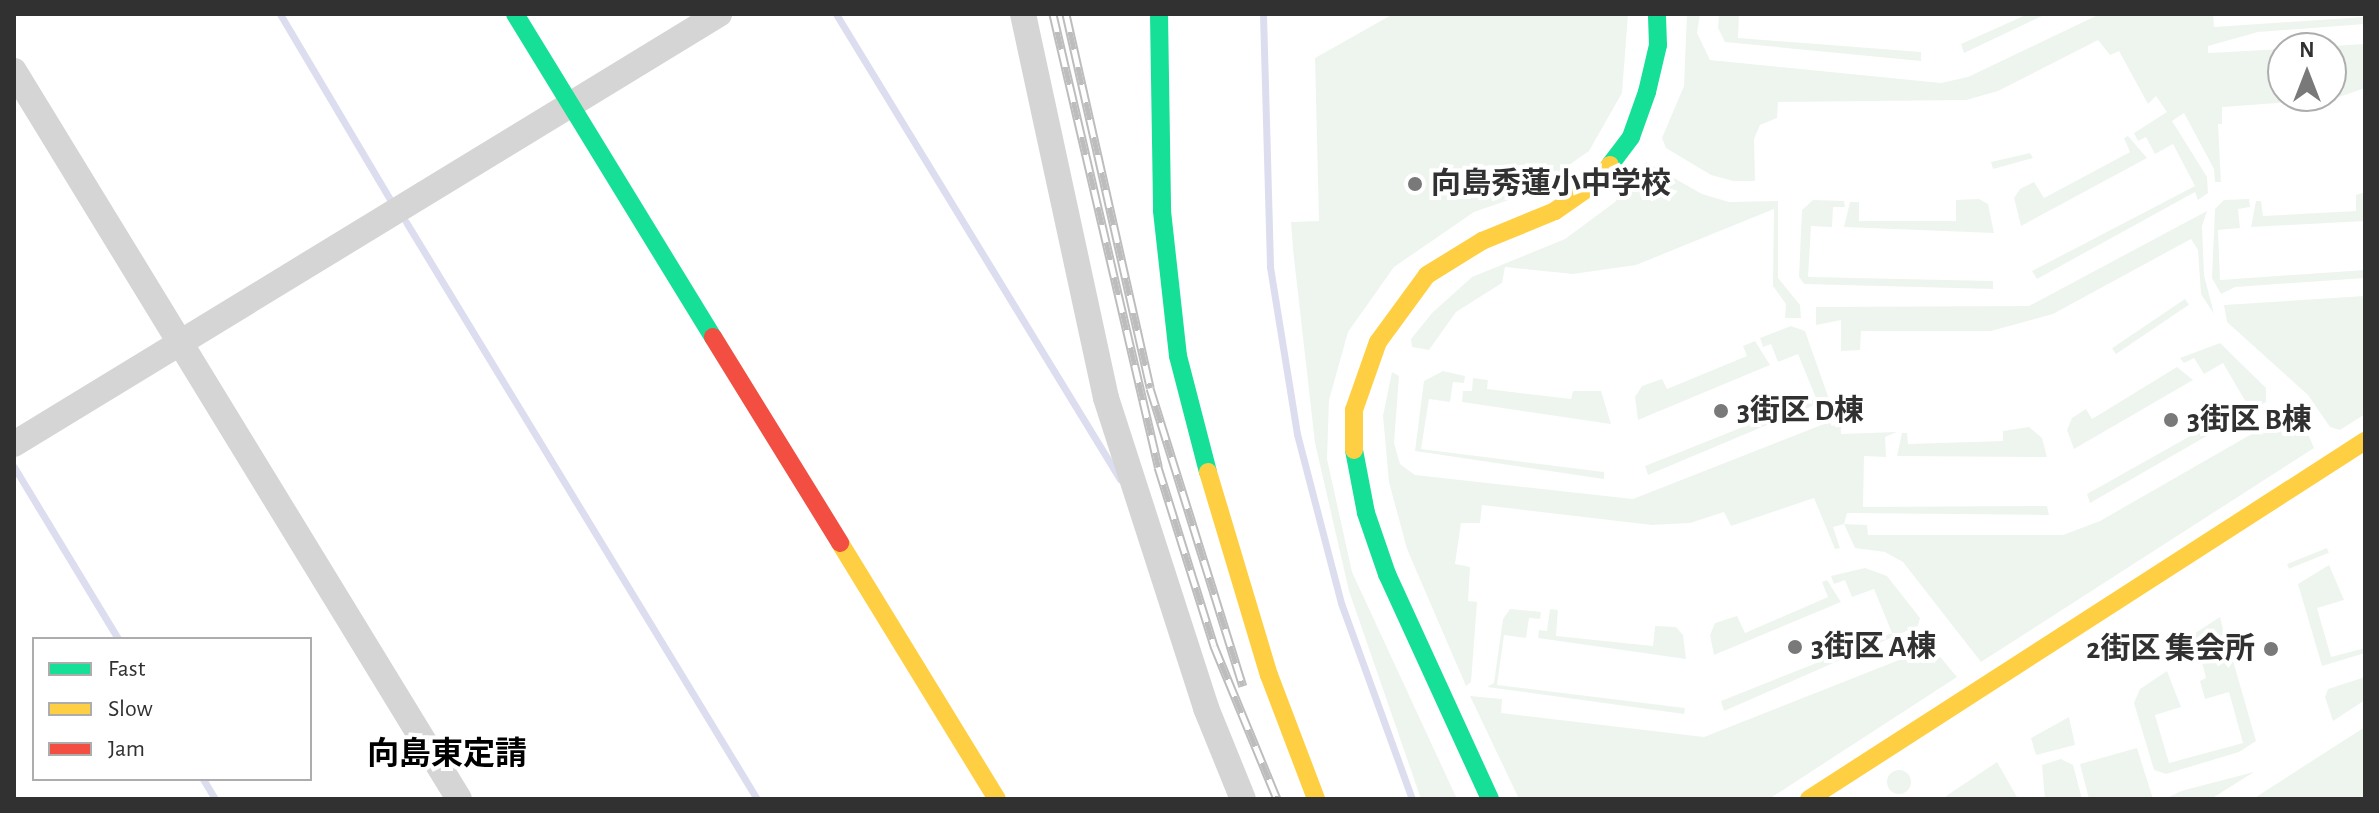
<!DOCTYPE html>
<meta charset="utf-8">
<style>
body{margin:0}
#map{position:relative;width:2379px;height:813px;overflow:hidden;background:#fff;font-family:"Alegreya Sans","Noto Sans JP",sans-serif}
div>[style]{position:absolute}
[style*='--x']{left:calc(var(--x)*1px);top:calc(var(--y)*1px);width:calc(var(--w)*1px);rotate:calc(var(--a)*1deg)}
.green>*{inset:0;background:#eef5ef;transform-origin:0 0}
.round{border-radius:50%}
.stream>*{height:7px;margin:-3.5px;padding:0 3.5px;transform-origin:3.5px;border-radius:3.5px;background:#ddddf0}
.street>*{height:26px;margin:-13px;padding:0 13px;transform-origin:13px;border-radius:13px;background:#d5d5d5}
.fast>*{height:18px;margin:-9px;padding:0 9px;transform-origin:9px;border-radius:9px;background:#16e098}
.slow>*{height:18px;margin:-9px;padding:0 9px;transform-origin:9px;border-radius:9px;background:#ffcf43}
.jam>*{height:18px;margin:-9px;padding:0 9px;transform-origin:9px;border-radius:9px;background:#f24e42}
.rail>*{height:9px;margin-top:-4.5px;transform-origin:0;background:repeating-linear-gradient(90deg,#fff 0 18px,#bdbdbd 0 36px);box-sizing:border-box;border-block:2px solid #bdbdbd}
.dots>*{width:22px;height:22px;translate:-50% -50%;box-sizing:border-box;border:4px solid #fff;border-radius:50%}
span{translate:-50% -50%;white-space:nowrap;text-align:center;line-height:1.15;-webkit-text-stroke:8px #fff;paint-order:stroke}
.poi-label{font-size:30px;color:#313131;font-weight:700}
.left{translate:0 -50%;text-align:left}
.right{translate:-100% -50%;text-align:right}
.neighbourhood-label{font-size:32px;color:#000;font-weight:700}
.frame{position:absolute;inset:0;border:16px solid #313131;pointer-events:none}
.legend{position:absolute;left:32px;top:637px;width:280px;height:144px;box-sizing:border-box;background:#fff;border:2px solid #adadad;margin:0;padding:10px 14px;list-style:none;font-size:24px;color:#313131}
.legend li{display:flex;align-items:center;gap:16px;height:40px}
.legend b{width:40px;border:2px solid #adadad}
.north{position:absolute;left:2267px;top:32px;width:80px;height:80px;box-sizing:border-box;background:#fff;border:2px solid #adadad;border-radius:50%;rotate:0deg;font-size:22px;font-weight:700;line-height:32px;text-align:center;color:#313131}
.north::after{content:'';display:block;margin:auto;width:28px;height:36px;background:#797979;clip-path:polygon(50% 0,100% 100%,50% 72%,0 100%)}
</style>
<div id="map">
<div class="green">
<div style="clip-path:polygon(1393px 14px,1628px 14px,1622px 93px,1589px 151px,1529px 193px,1474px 212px,1394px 267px,1348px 332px,1329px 400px,1327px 459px,1352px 572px,1457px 799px,1421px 799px,1349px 591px,1315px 443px,1293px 249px,1291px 222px,1319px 221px,1315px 58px)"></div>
<div style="clip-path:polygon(1687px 14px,1700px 14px,1697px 33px,1710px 60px,1941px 83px,1968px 77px,2100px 14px,2213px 14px,2214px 27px,2365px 17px,2365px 24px,2258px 32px,2208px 46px,2208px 53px,2283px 49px,2283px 96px,2331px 96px,2331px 48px,2302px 48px,2365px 44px,2365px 88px,2333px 99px,2222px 107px,2222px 124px,2218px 124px,2221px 182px,2215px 182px,2214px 169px,2184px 113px,2172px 121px,2207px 177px,2208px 193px,2198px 200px,2195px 192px,2037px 279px,2032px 271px,2195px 186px,2173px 144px,2155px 154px,2146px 137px,2138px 141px,2134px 133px,2167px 112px,2156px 96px,2148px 104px,2119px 51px,2110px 55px,2098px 40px,1998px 91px,1966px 100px,1778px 102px,1777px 118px,1760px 125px,1754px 139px,1755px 181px,1733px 181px,1711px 175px,1666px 148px,1662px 138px,1684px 86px)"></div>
<div style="clip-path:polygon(1719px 14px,1739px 14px,1738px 38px,1921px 52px,1921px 61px,1725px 42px,1718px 28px)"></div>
<div style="clip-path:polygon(2028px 14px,2046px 14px,1964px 53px,1961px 44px)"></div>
<div style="clip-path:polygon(2128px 136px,2147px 158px,2021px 226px,2014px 198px,2020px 189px,2034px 182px,2044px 198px,2130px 152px,2124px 138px)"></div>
<div style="clip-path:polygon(2030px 153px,2033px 158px,1993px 169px,1991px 162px)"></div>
<div style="clip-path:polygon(1646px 162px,1702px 194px,1729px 202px,1778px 201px,1778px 278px,1800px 305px,1801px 318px,1785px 318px,1786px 304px,1773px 286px,1774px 209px,1636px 265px,1573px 274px,1505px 267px,1502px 283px,1456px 312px,1429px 350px,1412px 347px,1411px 339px,1432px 313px,1472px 277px,1565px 239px,1615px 202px)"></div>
<div style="clip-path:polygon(2365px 192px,2365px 221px,2251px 227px,2256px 201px,2261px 201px,2263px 216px,2356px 211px,2356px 195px)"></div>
<div style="clip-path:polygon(1979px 199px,1988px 204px,1994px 233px,1844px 227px,1850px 202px,1859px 202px,1859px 221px,1956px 221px,1956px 200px)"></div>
<div style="clip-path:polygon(2249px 199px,2250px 207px,2238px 209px,2240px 228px,2218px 230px,2220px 280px,2365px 270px,2365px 278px,2235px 287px,2221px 294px,2212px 278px,2215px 209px,2224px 200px)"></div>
<div style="clip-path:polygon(1813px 200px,1844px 201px,1845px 207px,1833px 207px,1832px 227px,1811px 226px,1808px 277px,1993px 281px,1993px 289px,1804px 284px,1799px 277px,1802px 210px)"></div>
<div style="clip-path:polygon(2207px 211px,2202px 226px,2204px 275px,2214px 314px,2201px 294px,2198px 250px,2191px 239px,2053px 314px,1991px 331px,1861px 331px,1860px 350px,1841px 351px,1841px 320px,1816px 325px,1816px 307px,2029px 306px)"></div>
<div style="clip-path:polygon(2365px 296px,2365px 414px,2340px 430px,2330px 427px,2308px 395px,2227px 322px,2224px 305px)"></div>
<div style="left:2185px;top:299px;width:7px;height:88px;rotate:56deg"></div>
<div style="clip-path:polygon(1791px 326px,1805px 331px,1829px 399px,1648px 475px,1645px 466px,1816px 398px,1798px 354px,1778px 362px,1771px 344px,1763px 347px,1760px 338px)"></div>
<div style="clip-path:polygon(1755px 341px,1770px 365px,1638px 420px,1635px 397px,1642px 386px,1662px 379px,1667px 389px,1747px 356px,1743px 346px)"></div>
<div style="clip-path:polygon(2220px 343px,2266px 388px,2266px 402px,2090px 503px,2087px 494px,2247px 404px,2223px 363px,2204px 374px,2194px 358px,2184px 363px,2180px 358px)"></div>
<div style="clip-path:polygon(2177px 367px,2193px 380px,2074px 449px,2067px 430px,2072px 418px,2086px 409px,2092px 419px)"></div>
<div style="clip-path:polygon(1443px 371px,1465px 376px,1464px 383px,1453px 382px,1450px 402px,1429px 399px,1421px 449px,1604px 472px,1604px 479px,1415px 451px,1424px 381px)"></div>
<div style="clip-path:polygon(1392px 372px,1399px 376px,1394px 443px,1400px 464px,1415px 475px,1633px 499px,1824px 424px,1822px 409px,1832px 426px,1841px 423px,1841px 434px,1897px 432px,1885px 437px,1886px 457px,1864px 456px,1863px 507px,2047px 506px,2049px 515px,1847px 513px,1844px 524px,1867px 525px,1868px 535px,2063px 535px,2100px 521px,2283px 416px,2305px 427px,2314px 448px,1981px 662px,1903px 562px,1885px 552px,1855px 548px,1844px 524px,1833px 527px,1840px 548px,1835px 549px,1814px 498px,1731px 526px,1724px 512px,1690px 523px,1652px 525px,1482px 505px,1480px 523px,1461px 523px,1455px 564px,1470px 567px,1468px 601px,1477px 602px,1471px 682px,1466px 686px,1407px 549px,1389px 482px,1383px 416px)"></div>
<div style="clip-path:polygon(1473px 378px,1488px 380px,1487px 389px,1571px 399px,1573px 391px,1601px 391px,1611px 424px,1462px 402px,1463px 391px,1472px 391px)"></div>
<div style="clip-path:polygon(2029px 427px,2042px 438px,2047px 457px,1897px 456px,1902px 433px,1907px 433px,1908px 444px,2003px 441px,2003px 431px)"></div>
<div style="left:2327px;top:548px;width:5px;height:43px;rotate:68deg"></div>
<div style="clip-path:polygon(2329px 565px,2344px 600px,2317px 608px,2331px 657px,2365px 648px,2365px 653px,2322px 666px,2298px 584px)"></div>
<div style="clip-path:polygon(1865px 568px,1887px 576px,1920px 618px,1918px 626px,1724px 711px,1721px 701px,1892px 633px,1874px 589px,1852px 597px,1845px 580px,1834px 584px,1831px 576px)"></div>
<div style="clip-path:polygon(1827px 580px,1841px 602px,1714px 655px,1710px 635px,1715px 623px,1737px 616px,1745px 633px,1828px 597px,1822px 582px)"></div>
<div style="clip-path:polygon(1510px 609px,1541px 612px,1540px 619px,1529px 618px,1526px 638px,1504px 635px,1497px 685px,1685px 708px,1684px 714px,1487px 687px,1494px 683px,1503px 619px)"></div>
<div style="clip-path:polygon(1550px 609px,1558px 610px,1556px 636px,1653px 646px,1655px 626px,1676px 627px,1683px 635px,1686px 659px,1538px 638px,1539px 630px,1547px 631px)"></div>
<div style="clip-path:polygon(2220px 617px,2224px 634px,2195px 653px,2189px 637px)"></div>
<div style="clip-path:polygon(2228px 643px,2256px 741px,2239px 752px,2166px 774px,2154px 770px,2134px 703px,2140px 689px,2167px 671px,2181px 707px,2155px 715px,2169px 763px,2243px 743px,2229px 692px,2205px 699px,2200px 681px,2206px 678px,2202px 662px)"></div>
<div style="clip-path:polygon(1932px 647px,1957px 677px,1769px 799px,1519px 799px,1470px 696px,1502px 699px,1501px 713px,1704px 737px)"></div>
<div style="clip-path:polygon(2365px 677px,2365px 700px,2333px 721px,2325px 697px,2328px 689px)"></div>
<div style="clip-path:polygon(2069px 717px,2075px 745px,2036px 755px,2031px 738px)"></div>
<div style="clip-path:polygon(2365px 727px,2365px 799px,2253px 799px,2301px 768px)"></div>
<div style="clip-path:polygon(2137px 748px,2153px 799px,2089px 799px,2080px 764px)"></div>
<div style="clip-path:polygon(2061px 759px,2073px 765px,2082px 799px,2045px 799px,2042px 765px)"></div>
<div style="clip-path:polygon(1997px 762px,2018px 799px,1948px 799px,1946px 796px)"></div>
<div class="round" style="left:1887px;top:770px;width:24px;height:24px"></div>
<div style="clip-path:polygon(2254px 772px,2211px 799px,2165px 799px,2181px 791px)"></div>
</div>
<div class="stream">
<div style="--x:280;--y:14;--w:220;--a:59.3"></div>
<div style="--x:836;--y:14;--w:545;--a:58.59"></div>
<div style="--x:1263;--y:14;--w:253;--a:88.4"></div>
<div style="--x:1270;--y:267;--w:169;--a:80.8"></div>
<div style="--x:1297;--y:434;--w:175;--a:75.4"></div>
<div style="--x:1341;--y:603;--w:208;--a:70.1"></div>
<div style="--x:406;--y:222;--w:675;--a:58.69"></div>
<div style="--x:14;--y:467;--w:201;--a:58.8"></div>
<div style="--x:203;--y:779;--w:23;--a:59"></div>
</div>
<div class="street">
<div style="--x:1023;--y:14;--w:393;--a:77.8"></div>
<div style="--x:1106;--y:398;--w:326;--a:72.1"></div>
<div style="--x:1206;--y:708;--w:98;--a:67.9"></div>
<div style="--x:14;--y:71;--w:853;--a:58.56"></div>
<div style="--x:14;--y:444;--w:826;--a:-31.38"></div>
</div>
<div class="fast">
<div style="--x:515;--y:14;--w:379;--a:58.5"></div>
<div style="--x:1159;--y:14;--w:197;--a:89.1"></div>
<div style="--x:1162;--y:211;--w:146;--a:83.7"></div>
<div style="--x:1178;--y:356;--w:120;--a:75.5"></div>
<div style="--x:1610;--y:165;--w:35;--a:-53"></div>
<div style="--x:1631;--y:137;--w:48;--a:-70.4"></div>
<div style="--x:1647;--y:92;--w:48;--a:-76.8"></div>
<div style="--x:1658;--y:45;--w:31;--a:-92"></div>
<div style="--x:1354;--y:450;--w:64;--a:79.2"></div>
<div style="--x:1366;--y:513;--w:65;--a:71"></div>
<div style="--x:1387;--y:574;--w:247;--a:65.4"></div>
</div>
<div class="slow">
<div style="--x:1354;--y:450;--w:40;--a:-90"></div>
<div style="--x:1354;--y:410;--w:72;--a:-70.6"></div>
<div style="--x:1378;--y:342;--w:83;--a:-53.8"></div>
<div style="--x:1427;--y:275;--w:65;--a:-31.7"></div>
<div style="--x:1482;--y:241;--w:79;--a:-22.3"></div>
<div style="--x:1555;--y:211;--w:52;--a:-34.9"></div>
<div style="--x:1598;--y:181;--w:20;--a:-53"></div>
<div style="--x:1208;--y:472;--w:212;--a:73.3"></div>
<div style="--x:1269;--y:675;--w:133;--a:69.2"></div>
<div style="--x:840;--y:543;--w:300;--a:58.5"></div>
<div style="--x:1809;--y:799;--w:661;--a:-32.78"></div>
</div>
<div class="jam">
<div style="--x:713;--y:337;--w:242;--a:58.3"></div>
</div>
<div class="rail">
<div style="--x:1053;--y:14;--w:465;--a:76.9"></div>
<div style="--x:1158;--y:467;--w:188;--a:72.6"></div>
<div style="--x:1214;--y:646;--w:165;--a:67.6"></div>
<div style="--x:1066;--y:14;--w:383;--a:77.3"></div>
<div style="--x:1150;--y:388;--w:312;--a:72.7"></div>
</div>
<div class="dots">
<div style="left:1415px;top:184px;background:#797979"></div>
<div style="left:1721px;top:411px;background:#797979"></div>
<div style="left:2171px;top:420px;background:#797979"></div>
<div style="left:1795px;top:647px;background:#797979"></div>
<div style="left:2271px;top:649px;background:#797979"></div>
</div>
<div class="poi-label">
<span class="left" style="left:1431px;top:184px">向島秀蓮小中学校</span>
<span class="left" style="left:1737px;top:411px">3街区 D棟</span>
<span class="left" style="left:2187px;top:420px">3街区 B棟</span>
<span class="left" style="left:1811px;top:647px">3街区 A棟</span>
<span class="right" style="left:2255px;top:649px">2街区 集会所</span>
</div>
<div class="neighbourhood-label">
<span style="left:447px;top:754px">向島東定請</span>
</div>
<div class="frame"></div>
<ul class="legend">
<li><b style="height:10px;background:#16e098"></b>Fast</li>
<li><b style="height:10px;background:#ffcf43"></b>Slow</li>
<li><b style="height:10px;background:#f24e42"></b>Jam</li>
</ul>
<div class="north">N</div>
</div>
